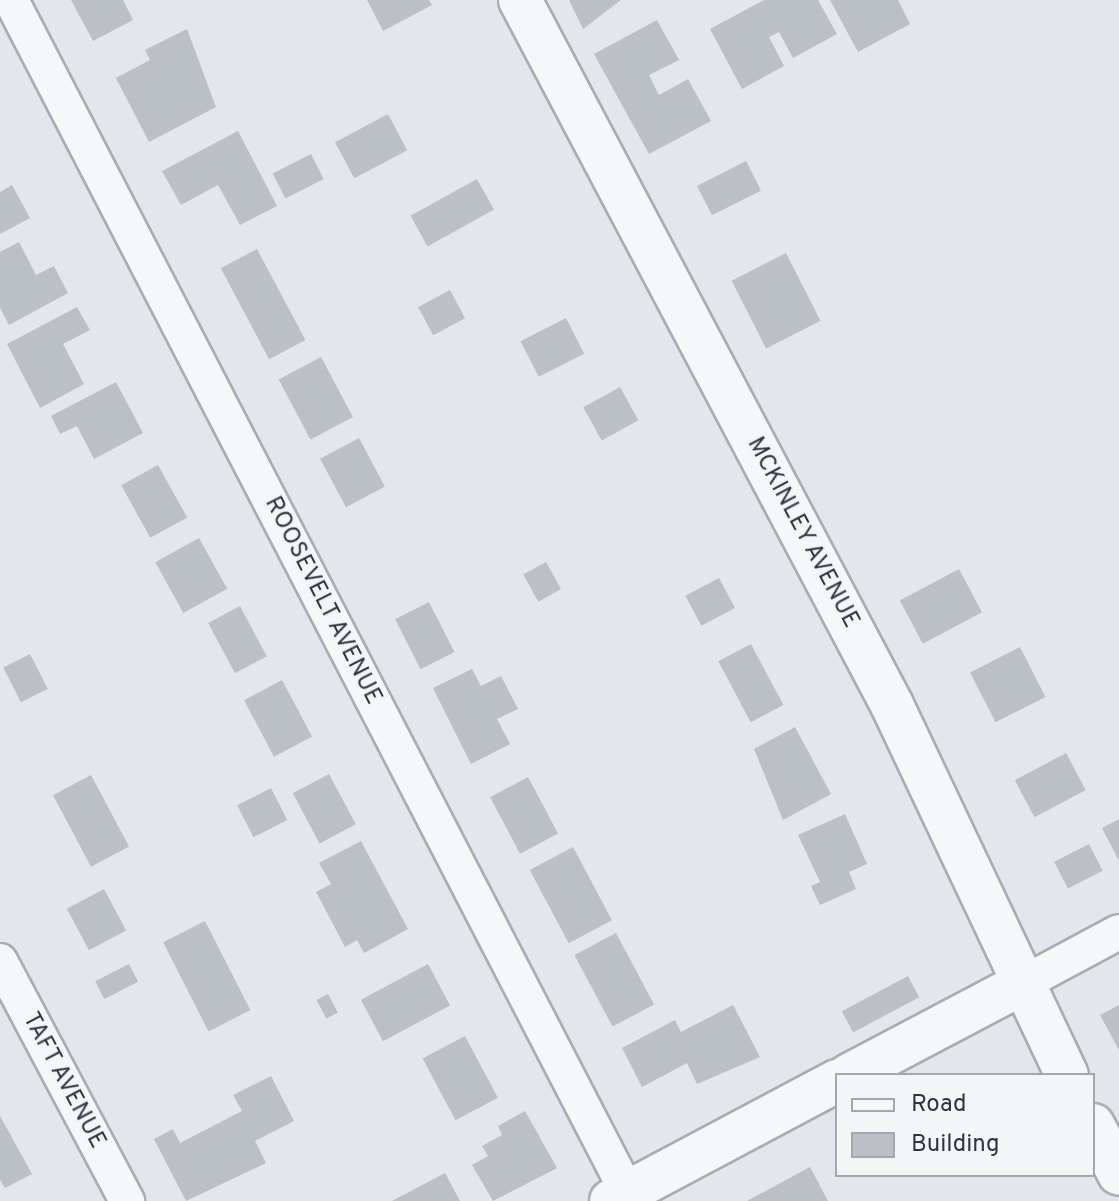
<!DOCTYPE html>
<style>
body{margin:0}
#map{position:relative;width:1119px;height:1201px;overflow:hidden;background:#e3e6ea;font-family:Overpass,sans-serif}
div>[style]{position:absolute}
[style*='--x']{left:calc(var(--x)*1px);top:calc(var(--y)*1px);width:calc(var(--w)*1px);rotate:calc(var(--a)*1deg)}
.building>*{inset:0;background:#bbc0c7;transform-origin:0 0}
.roads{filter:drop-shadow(2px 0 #a8adb4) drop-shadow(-2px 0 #a8adb4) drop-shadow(0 2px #a8adb4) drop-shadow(0 -2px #a8adb4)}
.minor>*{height:34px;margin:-17px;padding:0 17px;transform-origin:17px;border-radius:17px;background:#f5f7f9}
.tertiary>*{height:42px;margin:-21px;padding:0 21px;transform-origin:21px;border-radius:21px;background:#f5f7f9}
span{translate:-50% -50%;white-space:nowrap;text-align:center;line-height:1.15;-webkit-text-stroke:6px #f3f5f7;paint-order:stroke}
.street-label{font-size:24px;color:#2c3541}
.legend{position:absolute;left:835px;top:1073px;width:260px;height:104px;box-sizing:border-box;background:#f3f5f7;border:2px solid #a3a8ae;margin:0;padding:10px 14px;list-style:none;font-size:24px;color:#2c3541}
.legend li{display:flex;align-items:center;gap:16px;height:40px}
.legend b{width:40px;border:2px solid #a3a8ae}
</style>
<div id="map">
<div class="building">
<div style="clip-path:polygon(71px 0,123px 0,133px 20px,93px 41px)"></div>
<div style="clip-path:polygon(367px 0,429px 0,432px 5px,383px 31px)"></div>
<div style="clip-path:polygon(569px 0,621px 0,583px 29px)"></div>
<div style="clip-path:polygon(764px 0,818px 0,837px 34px,793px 58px,779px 32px,769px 37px,784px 66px,742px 89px,710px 29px)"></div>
<div style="clip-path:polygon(830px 0,898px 0,910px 24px,858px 52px)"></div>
<div style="clip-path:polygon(657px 20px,679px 60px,649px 75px,659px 95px,688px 79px,711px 121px,649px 154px,594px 54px)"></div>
<div style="clip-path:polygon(187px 29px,216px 107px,149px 142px,116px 78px,150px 60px,145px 50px)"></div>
<div style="left:388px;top:114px;width:41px;height:60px;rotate:62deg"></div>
<div style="clip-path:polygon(238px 131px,277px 206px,240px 225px,218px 185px,181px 205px,162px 171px)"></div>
<div style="left:311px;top:154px;width:28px;height:43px;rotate:63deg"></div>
<div style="left:746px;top:161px;width:33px;height:55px;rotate:63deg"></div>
<div style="left:477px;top:179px;width:35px;height:76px;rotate:61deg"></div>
<div style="clip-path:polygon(12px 185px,30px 218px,0 234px,0 192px)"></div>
<div style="clip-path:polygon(19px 242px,36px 275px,54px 266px,68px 293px,9px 325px,0 308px,0 252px)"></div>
<div style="left:257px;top:249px;width:103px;height:41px;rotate:62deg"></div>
<div style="left:786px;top:253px;width:76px;height:61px;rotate:63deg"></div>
<div style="left:450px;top:290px;width:32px;height:36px;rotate:62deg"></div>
<div style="clip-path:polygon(77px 307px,90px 330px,63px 344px,84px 384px,40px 408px,7px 344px)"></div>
<div style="left:566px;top:318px;width:40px;height:51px;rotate:63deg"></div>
<div style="left:321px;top:357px;width:68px;height:48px;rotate:62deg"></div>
<div style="clip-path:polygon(116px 382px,143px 433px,94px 459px,77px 426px,60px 434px,51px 416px)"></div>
<div style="left:620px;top:387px;width:38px;height:42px;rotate:61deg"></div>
<div style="left:359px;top:438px;width:55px;height:44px;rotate:62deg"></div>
<div style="left:158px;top:465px;width:60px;height:42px;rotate:61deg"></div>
<div style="left:199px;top:538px;width:58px;height:50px;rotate:61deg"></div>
<div style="left:546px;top:562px;width:31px;height:26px;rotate:61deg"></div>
<div style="left:959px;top:569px;width:49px;height:67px;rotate:62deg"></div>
<div style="left:719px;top:578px;width:34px;height:38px;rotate:62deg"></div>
<div style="left:429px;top:602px;width:56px;height:38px;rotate:63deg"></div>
<div style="left:240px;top:606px;width:57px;height:36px;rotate:62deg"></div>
<div style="left:751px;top:644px;width:69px;height:37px;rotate:62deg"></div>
<div style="left:1020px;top:647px;width:56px;height:56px;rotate:63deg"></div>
<div style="left:30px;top:654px;width:39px;height:30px;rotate:63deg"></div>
<div style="clip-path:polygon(472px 669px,481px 686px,501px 676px,518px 709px,497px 719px,510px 744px,471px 764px,433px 688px)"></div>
<div style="left:282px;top:680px;width:64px;height:43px;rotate:62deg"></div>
<div style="clip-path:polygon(795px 727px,831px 794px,783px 820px,754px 749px)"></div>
<div style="left:1066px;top:753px;width:42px;height:58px;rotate:62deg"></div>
<div style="left:329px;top:774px;width:57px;height:41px;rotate:62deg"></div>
<div style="left:91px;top:775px;width:81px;height:43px;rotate:62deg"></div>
<div style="left:528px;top:777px;width:64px;height:43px;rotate:62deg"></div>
<div style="left:271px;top:788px;width:36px;height:38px;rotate:63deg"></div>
<div style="clip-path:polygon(845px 814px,867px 864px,849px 872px,856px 889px,820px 905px,811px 886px,820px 882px,798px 835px)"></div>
<div style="clip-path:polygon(1119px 819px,1119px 861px,1102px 828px)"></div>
<div style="clip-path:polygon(361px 841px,408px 929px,364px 953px,357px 940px,345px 947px,316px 892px,331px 884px,319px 863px)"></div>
<div style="left:1089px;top:844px;width:30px;height:39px;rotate:63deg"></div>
<div style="left:573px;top:847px;width:83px;height:49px;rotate:62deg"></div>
<div style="left:104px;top:889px;width:47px;height:42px;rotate:62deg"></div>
<div style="left:205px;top:921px;width:100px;height:47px;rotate:63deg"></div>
<div style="left:616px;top:933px;width:81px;height:47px;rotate:62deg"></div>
<div style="left:129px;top:964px;width:20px;height:38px;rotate:63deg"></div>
<div style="left:428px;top:964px;width:47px;height:76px;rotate:62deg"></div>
<div style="left:908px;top:976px;width:24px;height:75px;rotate:62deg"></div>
<div style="left:328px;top:994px;width:21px;height:13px;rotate:62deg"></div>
<div style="clip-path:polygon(733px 1005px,760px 1057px,697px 1084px,687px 1063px,642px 1087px,622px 1048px,675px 1020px,681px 1032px)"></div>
<div style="clip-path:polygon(1119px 1005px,1119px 1050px,1100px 1015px)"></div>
<div style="left:465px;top:1036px;width:70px;height:48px;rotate:62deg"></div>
<div style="clip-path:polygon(271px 1076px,294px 1121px,255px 1141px,266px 1163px,186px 1201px,154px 1139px,173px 1129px,180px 1143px,242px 1111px,233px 1095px)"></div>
<div style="clip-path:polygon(525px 1111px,557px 1168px,493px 1201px,472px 1165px,488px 1156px,482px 1146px,502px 1135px,498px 1126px)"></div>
<div style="clip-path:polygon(0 1116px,32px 1174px,5px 1188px,0 1180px)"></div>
<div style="clip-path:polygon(810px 1167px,828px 1201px,747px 1201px)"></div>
<div style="clip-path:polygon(445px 1173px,460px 1201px,392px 1201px)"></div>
</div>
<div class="roads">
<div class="minor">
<div style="--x:11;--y:0;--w:1352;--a:62.66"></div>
<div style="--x:0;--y:961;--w:272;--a:62.1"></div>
<div style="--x:1020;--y:985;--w:112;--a:-28.2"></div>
</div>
<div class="tertiary">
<div style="--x:520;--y:0;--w:797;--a:62.18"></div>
<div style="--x:892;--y:705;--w:409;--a:64.7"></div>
<div style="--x:849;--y:1075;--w:193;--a:-27.8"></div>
<div style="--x:1093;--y:1125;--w:55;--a:62"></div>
<div style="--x:611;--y:1201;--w:256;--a:-28"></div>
</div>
</div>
<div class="street-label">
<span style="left:802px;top:533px;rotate:62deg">MCKINLEY AVENUE</span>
<span style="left:322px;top:601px;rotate:63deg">ROOSEVELT AVENUE</span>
<span style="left:63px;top:1081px;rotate:62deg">TAFT AVENUE</span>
</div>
<ul class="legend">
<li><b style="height:10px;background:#f5f7f9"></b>Road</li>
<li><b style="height:22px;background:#bbc0c7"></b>Building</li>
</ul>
</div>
